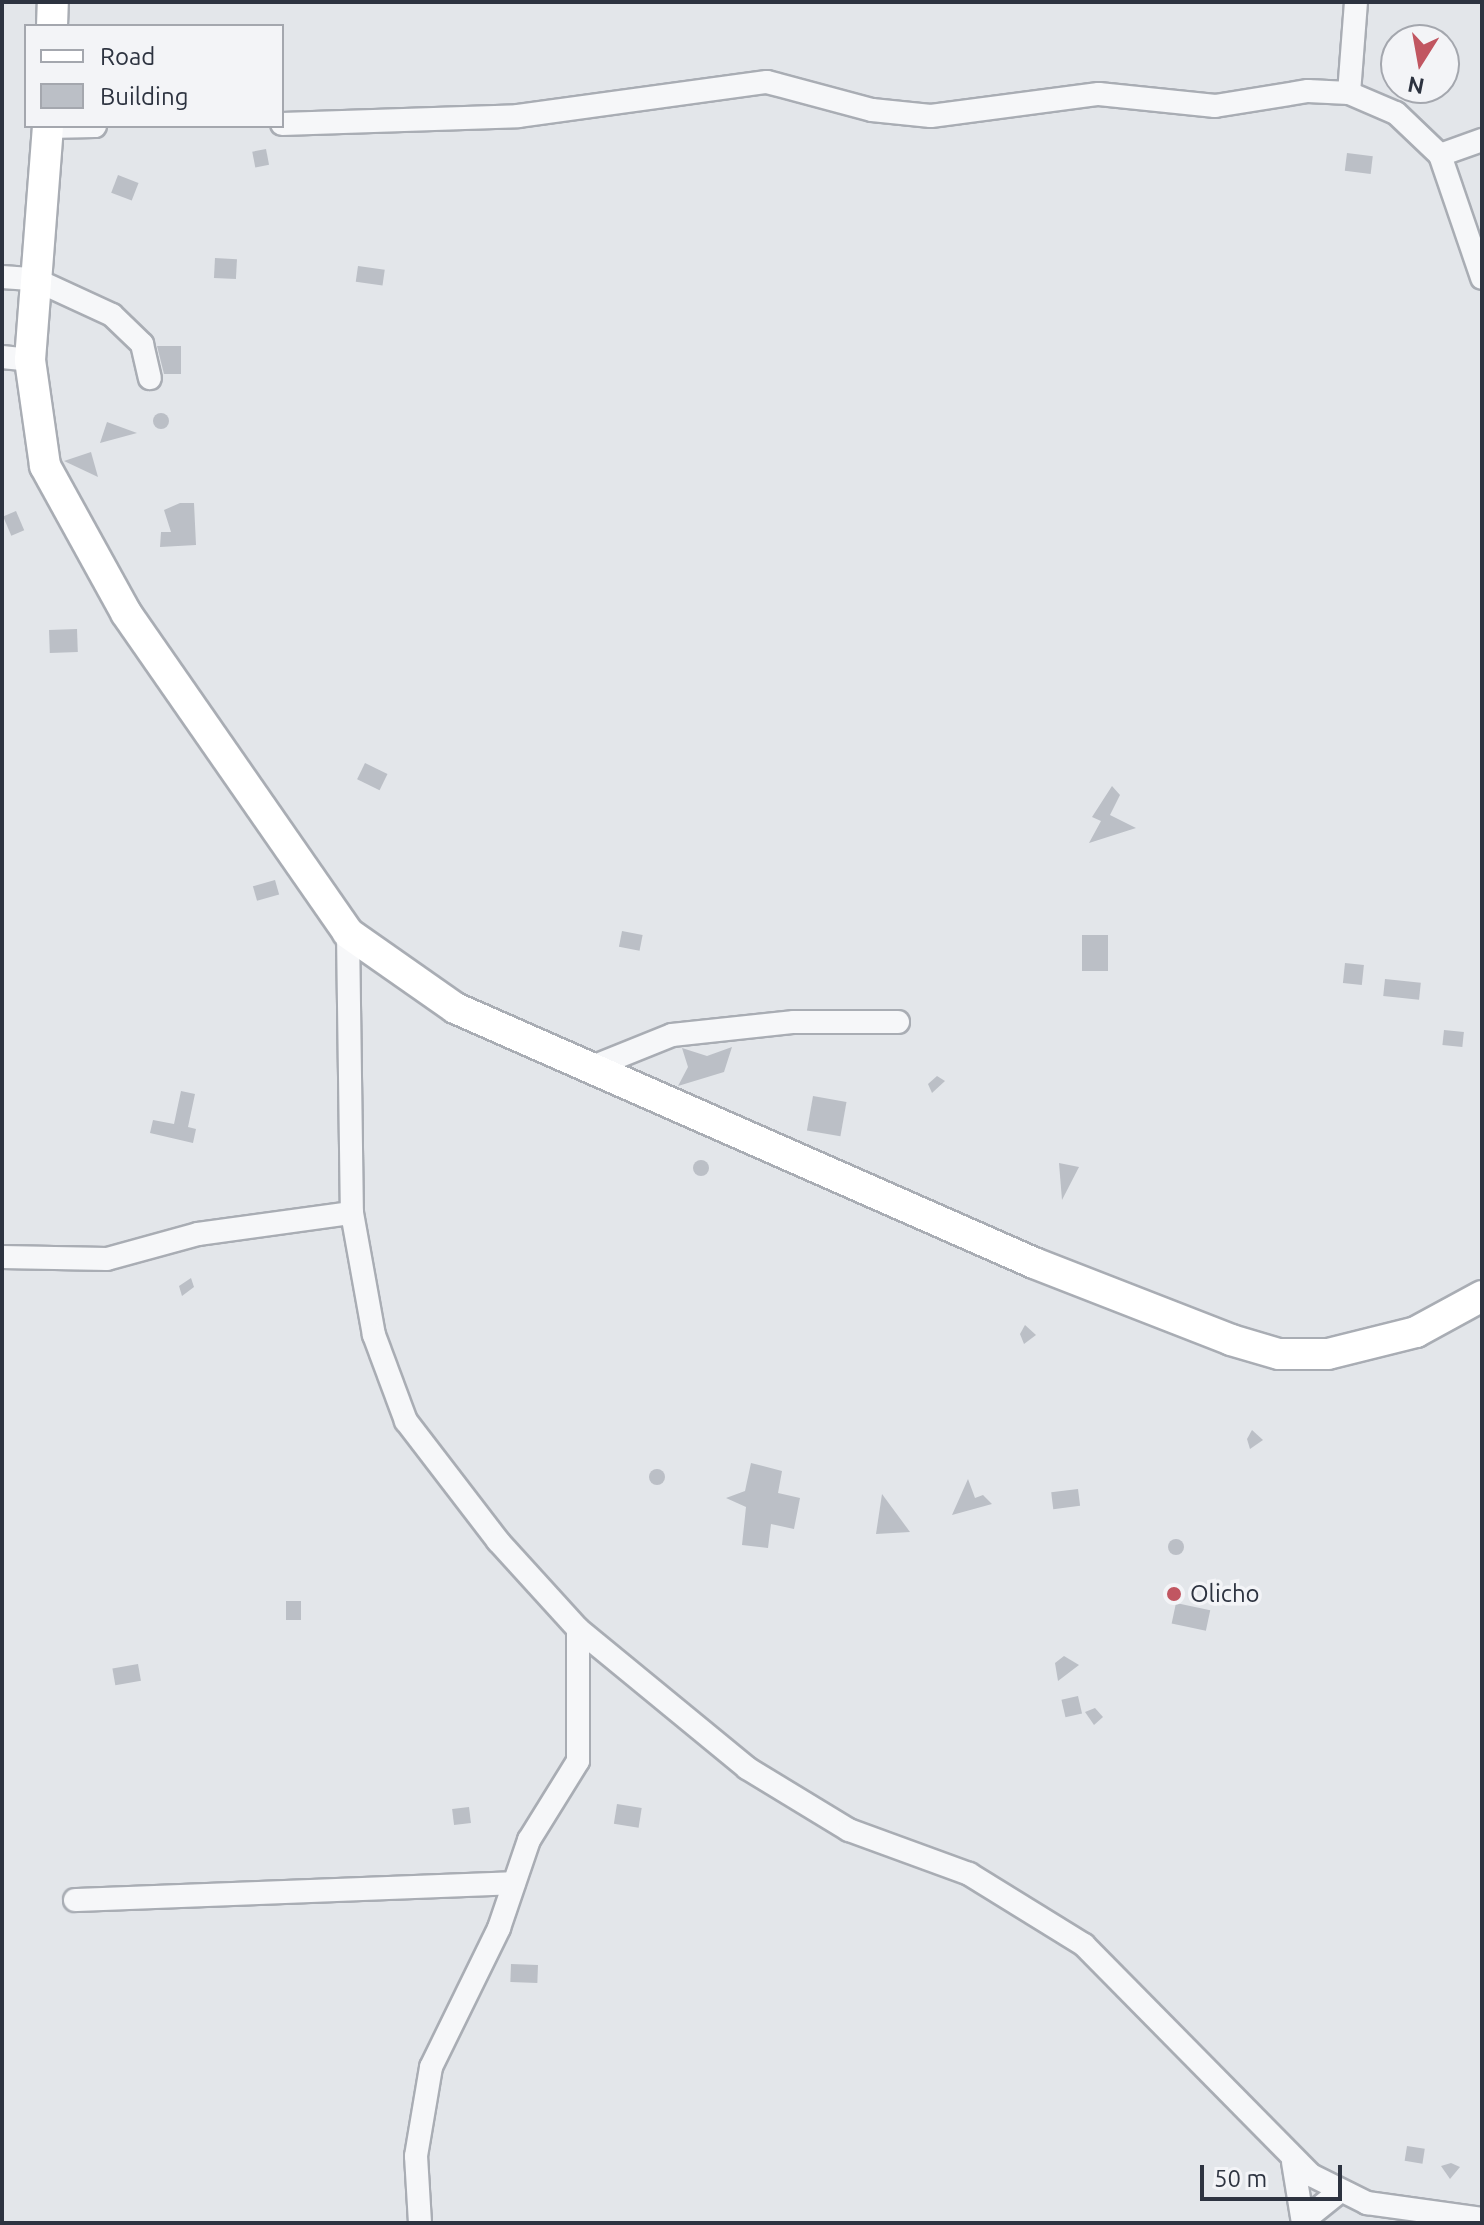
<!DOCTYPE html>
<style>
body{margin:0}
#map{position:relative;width:1484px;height:2225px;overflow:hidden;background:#e3e6ea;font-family:Ubuntu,sans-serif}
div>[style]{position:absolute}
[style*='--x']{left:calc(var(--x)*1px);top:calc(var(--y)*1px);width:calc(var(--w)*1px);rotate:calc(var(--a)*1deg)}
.building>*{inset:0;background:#bbbfc6;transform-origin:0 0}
.round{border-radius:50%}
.roads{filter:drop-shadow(2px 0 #a9adb4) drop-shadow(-2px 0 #a9adb4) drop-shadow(0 2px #a9adb4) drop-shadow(0 -2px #a9adb4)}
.street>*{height:22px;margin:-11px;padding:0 11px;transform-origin:11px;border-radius:11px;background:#f6f7f9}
.secondary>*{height:30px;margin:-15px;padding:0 15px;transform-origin:15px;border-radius:15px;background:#fff}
.dots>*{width:22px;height:22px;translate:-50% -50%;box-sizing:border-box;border:4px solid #f3f4f7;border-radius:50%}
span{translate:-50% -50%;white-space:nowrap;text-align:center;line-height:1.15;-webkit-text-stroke:7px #f3f4f7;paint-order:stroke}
.poi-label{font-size:24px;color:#2d3340}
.left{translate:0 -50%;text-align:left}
.frame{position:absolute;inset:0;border:4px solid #2d3340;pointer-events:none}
.legend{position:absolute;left:24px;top:24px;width:260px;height:104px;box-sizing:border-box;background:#f3f4f7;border:2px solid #a4a7ae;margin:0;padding:10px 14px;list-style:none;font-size:24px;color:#2d3340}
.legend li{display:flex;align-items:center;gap:16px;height:40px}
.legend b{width:40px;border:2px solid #a4a7ae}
.north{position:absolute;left:1380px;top:24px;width:80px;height:80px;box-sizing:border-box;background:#f3f4f7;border:2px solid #a4a7ae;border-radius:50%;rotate:191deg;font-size:22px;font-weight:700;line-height:32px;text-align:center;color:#2d3340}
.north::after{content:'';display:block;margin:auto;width:28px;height:36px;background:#c15661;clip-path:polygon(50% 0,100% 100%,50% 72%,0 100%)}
.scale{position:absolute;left:1200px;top:2165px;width:142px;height:36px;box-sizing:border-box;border:4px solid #2d3340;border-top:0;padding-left:10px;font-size:24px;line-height:28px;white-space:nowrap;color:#2d3340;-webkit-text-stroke:6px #f3f4f7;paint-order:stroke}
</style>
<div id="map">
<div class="building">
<div style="left:266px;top:149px;width:16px;height:14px;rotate:79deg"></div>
<div style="left:1347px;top:153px;width:26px;height:18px;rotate:7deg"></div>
<div style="left:118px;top:175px;width:22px;height:19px;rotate:21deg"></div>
<div style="left:215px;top:258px;width:22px;height:20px;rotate:3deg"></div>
<div style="left:358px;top:266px;width:27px;height:16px;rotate:8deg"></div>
<div style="clip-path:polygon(157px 346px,181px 346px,181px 374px,164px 374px)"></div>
<div class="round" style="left:153px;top:413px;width:16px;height:16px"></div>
<div style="clip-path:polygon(107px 422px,137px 433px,100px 443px)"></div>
<div style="clip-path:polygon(91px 452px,98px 477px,64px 461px)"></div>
<div style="clip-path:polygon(180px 503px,194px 503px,196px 545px,160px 547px,161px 532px,171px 532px,164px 510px)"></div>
<div style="left:16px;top:511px;width:21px;height:14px;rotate:67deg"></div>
<div style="left:77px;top:629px;width:23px;height:28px;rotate:88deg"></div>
<div style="left:365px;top:763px;width:25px;height:18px;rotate:26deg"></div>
<div style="clip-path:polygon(1112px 786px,1120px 795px,1110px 815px,1136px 828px,1089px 843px,1101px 821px,1092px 817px)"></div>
<div style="left:275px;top:880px;width:15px;height:23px;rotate:74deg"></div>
<div style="left:622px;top:931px;width:21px;height:16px;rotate:11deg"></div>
<div style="left:1082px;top:935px;width:26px;height:36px"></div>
<div style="left:1345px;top:963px;width:19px;height:20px;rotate:6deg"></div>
<div style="left:1385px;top:979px;width:36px;height:17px;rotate:6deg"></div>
<div style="left:1444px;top:1030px;width:20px;height:15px;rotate:6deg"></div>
<div style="clip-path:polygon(732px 1047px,724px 1072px,678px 1086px,688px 1067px,682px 1048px,707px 1056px)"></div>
<div style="clip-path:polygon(937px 1076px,945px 1081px,932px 1093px,928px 1084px)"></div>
<div style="clip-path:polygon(181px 1091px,195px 1094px,188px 1127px,196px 1129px,193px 1143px,150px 1133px,153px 1120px,174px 1124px)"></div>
<div style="left:813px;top:1096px;width:34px;height:35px;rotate:10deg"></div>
<div class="round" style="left:693px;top:1160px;width:16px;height:16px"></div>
<div style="clip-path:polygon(1059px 1163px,1079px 1167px,1062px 1200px)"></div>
<div style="clip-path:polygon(191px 1278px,194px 1287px,182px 1296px,179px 1286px)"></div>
<div style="clip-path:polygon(1025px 1325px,1036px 1335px,1024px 1344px,1020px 1334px)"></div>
<div style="clip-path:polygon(1252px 1430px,1263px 1440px,1250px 1449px,1247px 1439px)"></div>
<div style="clip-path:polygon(751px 1463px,782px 1471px,778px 1493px,800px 1498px,794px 1529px,771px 1524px,768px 1548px,742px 1545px,746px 1507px,726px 1498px,745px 1491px)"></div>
<div class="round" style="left:649px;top:1469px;width:16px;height:16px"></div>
<div style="clip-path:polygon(968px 1479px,975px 1498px,983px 1495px,992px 1504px,952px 1515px)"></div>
<div style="left:1078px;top:1489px;width:17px;height:27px;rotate:83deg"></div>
<div style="clip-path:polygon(882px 1494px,910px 1532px,876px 1534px)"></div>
<div class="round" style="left:1168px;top:1539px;width:16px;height:16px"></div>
<div style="left:286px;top:1601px;width:15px;height:19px"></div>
<div style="left:1176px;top:1603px;width:35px;height:21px;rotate:12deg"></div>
<div style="clip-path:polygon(1064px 1656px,1079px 1665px,1058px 1681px,1055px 1663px)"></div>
<div style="left:138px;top:1664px;width:17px;height:26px;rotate:80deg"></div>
<div style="left:1078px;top:1696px;width:18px;height:17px;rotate:77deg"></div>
<div style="clip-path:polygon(1095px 1708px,1103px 1717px,1094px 1725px,1085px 1712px)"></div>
<div style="left:617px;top:1804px;width:25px;height:20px;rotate:9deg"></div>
<div style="left:469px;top:1807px;width:16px;height:17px;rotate:83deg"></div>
<div style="left:511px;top:1964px;width:27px;height:18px;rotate:2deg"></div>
<div style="left:1407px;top:2146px;width:18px;height:15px;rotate:9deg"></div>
<div style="clip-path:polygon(1451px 2163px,1460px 2167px,1450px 2179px,1441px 2166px)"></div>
</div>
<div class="roads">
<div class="street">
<div style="--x:1356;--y:2;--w:91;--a:94.4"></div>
<div style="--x:1349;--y:93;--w:51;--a:23.1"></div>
<div style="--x:1396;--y:113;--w:61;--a:43.7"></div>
<div style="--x:1440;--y:155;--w:45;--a:-19.7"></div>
<div style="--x:282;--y:124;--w:236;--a:-1.9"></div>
<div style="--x:518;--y:116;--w:251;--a:-7.8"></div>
<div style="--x:767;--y:82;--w:109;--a:14.9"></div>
<div style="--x:872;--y:110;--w:59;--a:5.8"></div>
<div style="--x:931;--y:116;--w:169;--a:-7.5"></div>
<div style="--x:1099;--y:94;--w:117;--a:5.9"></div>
<div style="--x:1215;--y:106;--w:94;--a:-9.2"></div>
<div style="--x:1308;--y:91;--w:41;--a:2.8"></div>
<div style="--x:48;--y:127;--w:47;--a:-1.2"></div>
<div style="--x:1440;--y:155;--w:130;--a:71.1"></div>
<div style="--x:2;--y:277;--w:32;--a:4"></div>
<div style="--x:34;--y:279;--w:86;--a:24.8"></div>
<div style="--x:112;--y:315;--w:42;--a:44"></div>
<div style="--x:142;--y:344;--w:35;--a:77"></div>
<div style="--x:2;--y:357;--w:28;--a:6"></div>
<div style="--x:348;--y:933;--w:280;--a:89.2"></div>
<div style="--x:352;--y:1213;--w:124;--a:79.8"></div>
<div style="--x:374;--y:1335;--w:92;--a:69.6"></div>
<div style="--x:406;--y:1421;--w:151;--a:52.5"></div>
<div style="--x:498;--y:1541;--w:119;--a:47.7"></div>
<div style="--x:578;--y:1629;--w:219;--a:39.4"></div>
<div style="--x:747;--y:1768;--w:119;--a:31.3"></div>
<div style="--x:849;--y:1830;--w:128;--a:20.1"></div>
<div style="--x:969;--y:1874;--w:135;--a:31.7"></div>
<div style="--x:1084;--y:1945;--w:323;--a:45.4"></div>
<div style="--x:1311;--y:2175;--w:63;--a:26.6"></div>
<div style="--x:1367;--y:2203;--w:116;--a:7.9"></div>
<div style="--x:595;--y:1066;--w:83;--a:-21.9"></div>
<div style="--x:672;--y:1035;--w:123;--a:-6.1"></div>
<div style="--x:794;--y:1022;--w:104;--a:0"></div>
<div style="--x:2;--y:1257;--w:105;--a:1.1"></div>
<div style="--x:107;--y:1259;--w:94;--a:-15.4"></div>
<div style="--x:198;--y:1234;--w:155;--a:-7.8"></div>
<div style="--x:75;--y:1900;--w:439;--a:-2.2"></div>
<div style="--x:1293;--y:2162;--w:62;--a:80.7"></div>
<div style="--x:1303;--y:2221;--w:46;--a:-38.9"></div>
<div style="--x:420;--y:2223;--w:67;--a:-93.4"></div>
<div style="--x:416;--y:2156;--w:90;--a:-80.4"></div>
<div style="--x:431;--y:2067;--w:155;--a:-63.9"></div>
<div style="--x:499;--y:1928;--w:93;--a:-71.2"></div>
<div style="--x:529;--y:1840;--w:93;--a:-58.2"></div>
<div style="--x:578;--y:1761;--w:132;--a:-90"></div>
</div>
<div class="secondary">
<div style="--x:52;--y:26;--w:24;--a:-88"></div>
<div style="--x:48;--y:126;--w:235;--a:94.4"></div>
<div style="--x:30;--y:360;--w:107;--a:81.9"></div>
<div style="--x:45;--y:466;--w:168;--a:61.1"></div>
<div style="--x:126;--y:613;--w:389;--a:55.2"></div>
<div style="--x:348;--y:933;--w:131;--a:35"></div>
<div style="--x:455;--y:1008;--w:633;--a:23.77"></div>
<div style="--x:1034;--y:1263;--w:212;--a:21.3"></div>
<div style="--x:1231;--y:1340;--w:50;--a:16.3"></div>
<div style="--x:1279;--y:1354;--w:49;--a:0"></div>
<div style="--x:1328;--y:1354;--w:91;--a:-14"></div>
<div style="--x:1416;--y:1332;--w:75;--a:-28.6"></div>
</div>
</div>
<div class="dots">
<div style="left:1174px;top:1594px;background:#c15661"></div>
</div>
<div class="poi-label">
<span class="left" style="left:1190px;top:1594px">Olicho</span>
</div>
<div class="frame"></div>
<ul class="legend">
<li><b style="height:10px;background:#fff"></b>Road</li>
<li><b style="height:22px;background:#bbbfc6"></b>Building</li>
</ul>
<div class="north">N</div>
<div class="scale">50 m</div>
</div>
